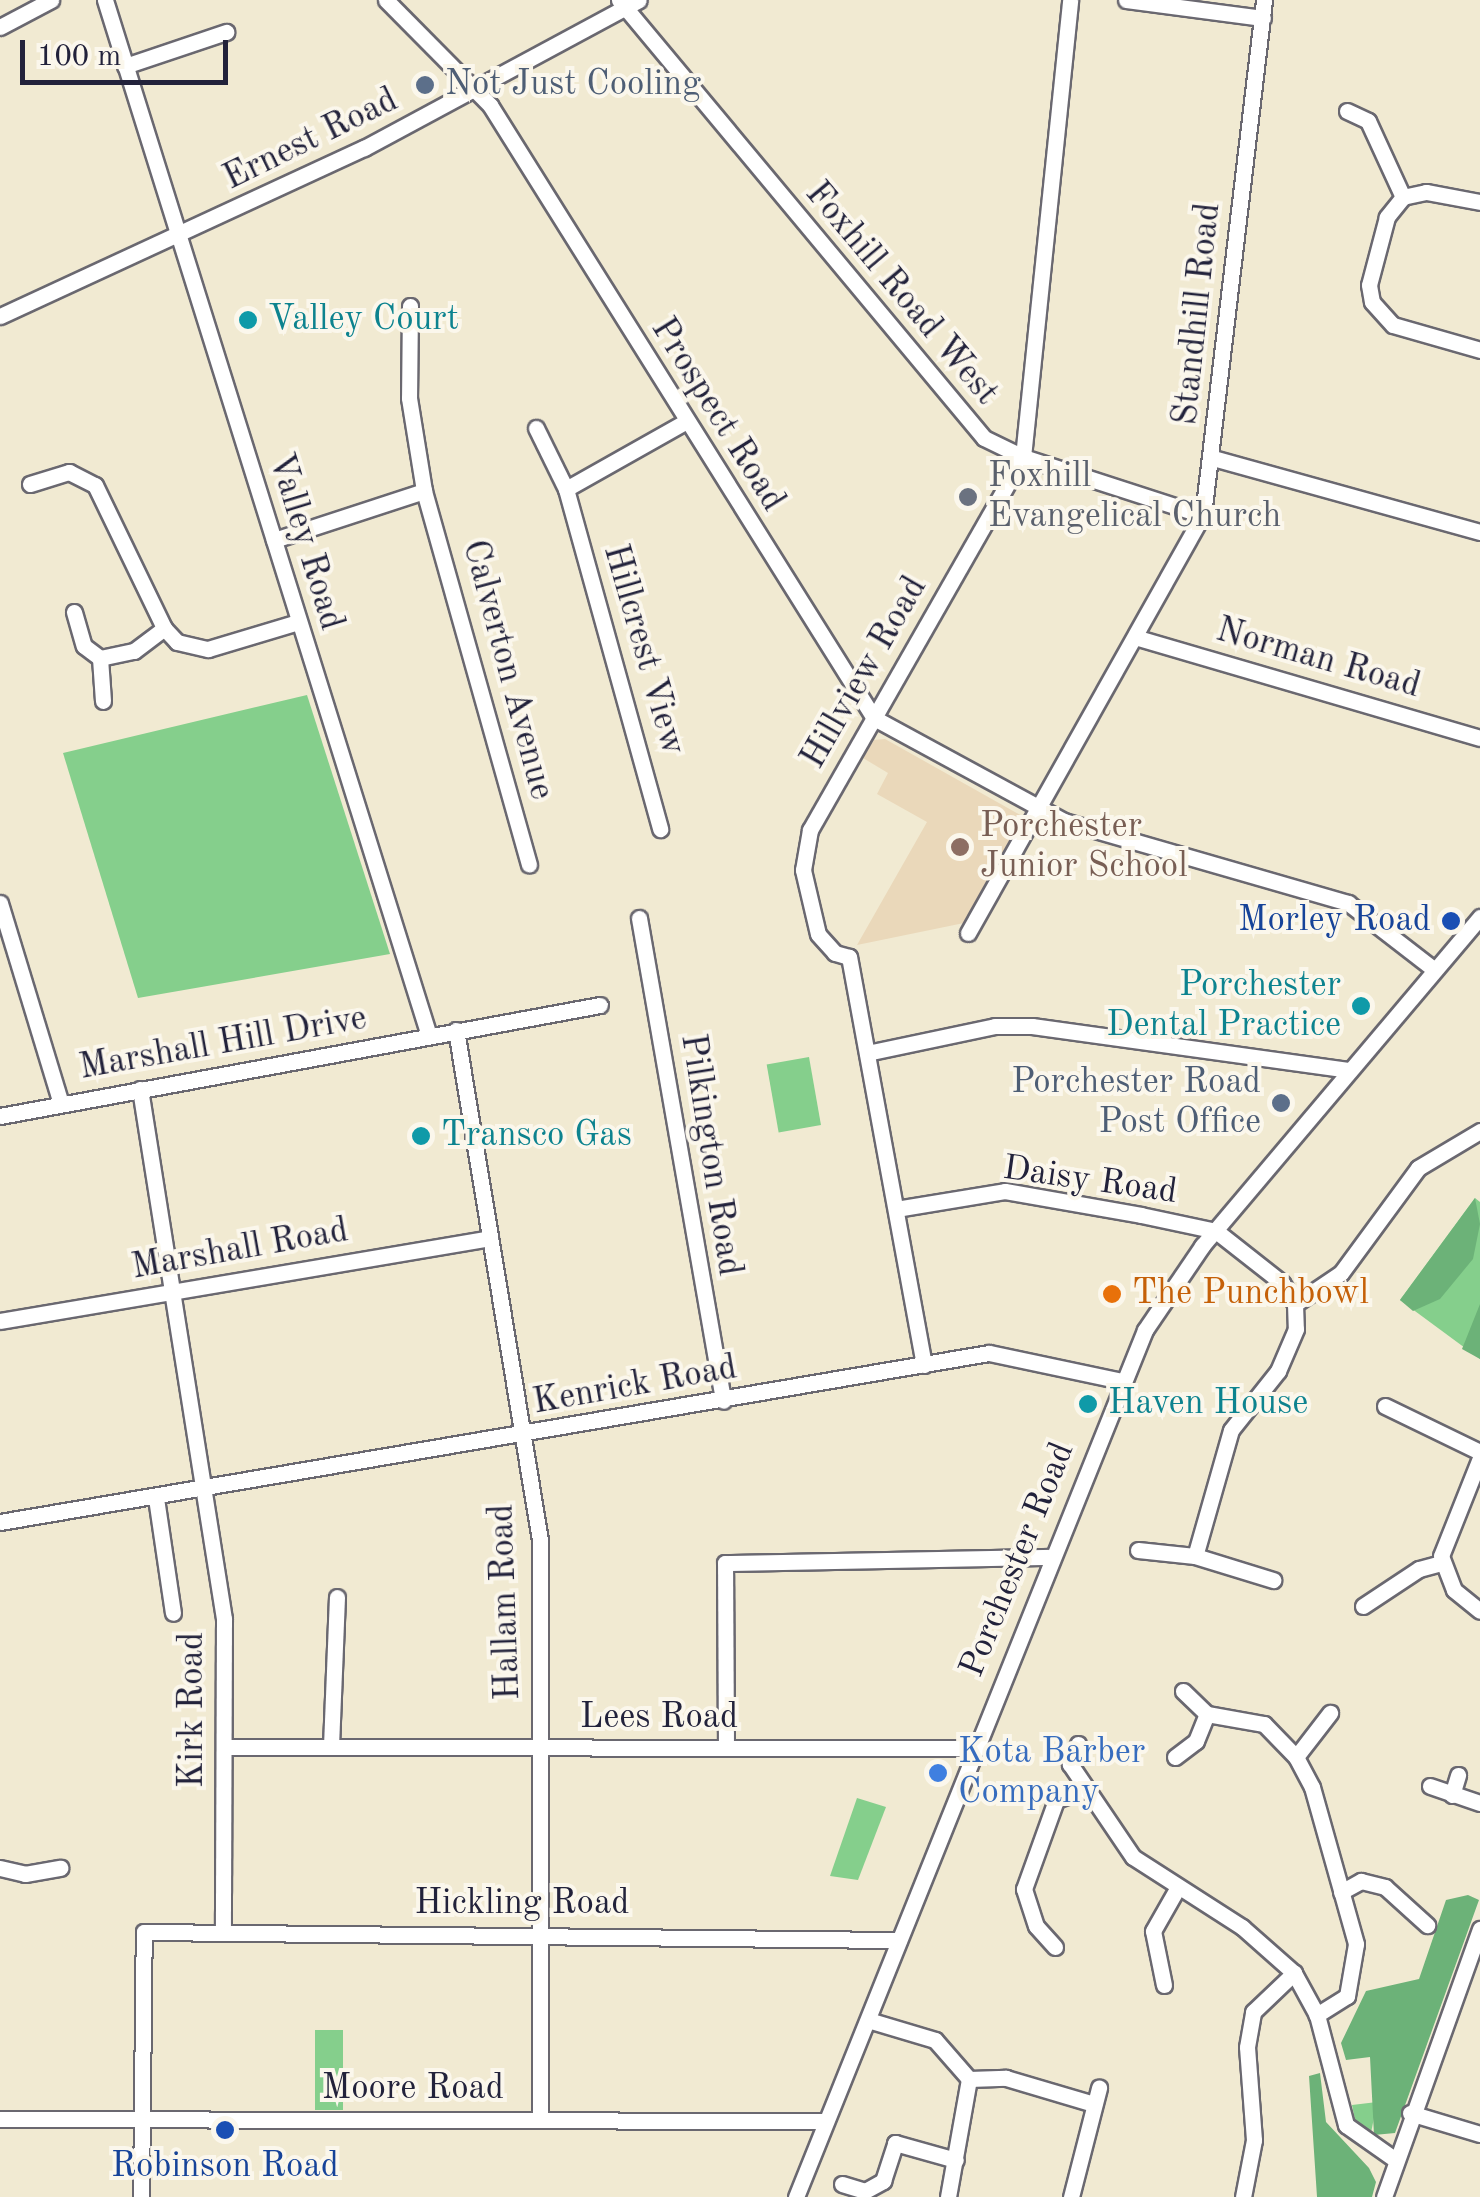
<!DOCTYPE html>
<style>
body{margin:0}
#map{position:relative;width:1480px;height:2197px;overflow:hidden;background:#f1ead2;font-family:"Old Standard TT",serif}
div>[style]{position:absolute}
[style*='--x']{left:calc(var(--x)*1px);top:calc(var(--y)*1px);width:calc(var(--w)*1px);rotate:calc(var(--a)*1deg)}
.built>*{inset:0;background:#ead8ba}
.green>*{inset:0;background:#85cf8c;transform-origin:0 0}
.forest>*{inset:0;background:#6cb278}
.roads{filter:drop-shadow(2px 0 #6a6870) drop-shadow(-2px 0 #6a6870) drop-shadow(0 2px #6a6870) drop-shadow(0 -2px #6a6870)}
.minor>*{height:15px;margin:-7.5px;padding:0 7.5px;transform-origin:7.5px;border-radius:7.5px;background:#fff}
.dots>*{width:28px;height:28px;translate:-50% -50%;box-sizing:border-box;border:5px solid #fbf7ec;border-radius:50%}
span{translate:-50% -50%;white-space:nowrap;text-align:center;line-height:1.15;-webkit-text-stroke:8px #fbf7ec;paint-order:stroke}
.service-label{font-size:35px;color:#4e5e75}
.left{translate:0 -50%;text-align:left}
.right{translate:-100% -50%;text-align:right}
.street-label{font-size:35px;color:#22223b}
.culture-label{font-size:35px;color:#0d838f}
.worship-label{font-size:35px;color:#5b616d}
.education-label{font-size:35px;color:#785e54}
.transit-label{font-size:35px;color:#164399}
.food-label{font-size:35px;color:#c56008}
.shop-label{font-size:35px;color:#366cbe}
.scale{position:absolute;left:20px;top:40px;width:208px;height:45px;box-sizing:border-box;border:5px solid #22223b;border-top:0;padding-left:12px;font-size:30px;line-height:35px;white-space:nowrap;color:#22223b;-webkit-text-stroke:8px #fbf7ec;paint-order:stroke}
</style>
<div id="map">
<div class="built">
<div style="clip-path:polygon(885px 739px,1024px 817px,964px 923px,857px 945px,927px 822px,877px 794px,888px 773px,863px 758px,874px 740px)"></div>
</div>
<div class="green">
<div style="clip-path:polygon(307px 695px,390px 954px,138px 998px,63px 753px)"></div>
<div style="left:809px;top:1057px;width:69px;height:43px;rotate:80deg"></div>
<div style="clip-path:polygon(1475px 1198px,1480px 1202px,1480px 1359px,1400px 1300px)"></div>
<div style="clip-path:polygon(857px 1798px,886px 1807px,858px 1880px,830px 1876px)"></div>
<div style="left:315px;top:2030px;width:28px;height:80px"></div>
<div style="clip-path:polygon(1377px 2102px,1371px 2133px,1355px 2120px,1352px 2105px)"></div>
</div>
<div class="forest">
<div style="clip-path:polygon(1475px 1198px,1480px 1224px,1473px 1259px,1440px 1299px,1413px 1311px,1400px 1300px)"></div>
<div style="clip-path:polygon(1480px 1304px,1480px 1359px,1462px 1349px)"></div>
<div style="clip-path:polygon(1468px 1895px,1479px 1900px,1395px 2133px,1374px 2135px,1370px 2057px,1346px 2060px,1341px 2043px,1366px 1991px,1419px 1979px,1446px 1900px)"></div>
<div style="clip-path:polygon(1320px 2073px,1326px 2122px,1369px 2168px,1376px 2182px,1372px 2197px,1317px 2197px,1309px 2076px)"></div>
</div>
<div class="roads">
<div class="minor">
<div style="--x:105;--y:0;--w:1085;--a:72.63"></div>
<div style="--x:386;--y:0;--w:148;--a:45.3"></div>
<div style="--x:490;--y:105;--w:723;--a:57.94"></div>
<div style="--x:874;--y:718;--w:216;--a:28.5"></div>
<div style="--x:1064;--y:821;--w:296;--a:16.1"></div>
<div style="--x:1348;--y:903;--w:106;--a:37.7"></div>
<div style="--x:619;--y:0;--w:570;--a:50.19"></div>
<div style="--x:984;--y:438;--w:43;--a:26"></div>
<div style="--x:1023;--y:457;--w:189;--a:17.9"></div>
<div style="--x:1126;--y:0;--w:138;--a:7.5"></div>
<div style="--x:0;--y:27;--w:58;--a:-27.9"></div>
<div style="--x:125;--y:66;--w:107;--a:-18.6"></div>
<div style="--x:1347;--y:111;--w:23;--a:25"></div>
<div style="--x:1368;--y:121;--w:84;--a:65.3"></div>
<div style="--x:1480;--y:202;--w:55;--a:-169.5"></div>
<div style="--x:1426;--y:192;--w:24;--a:168"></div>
<div style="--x:1403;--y:197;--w:26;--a:129"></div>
<div style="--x:1387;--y:217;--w:70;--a:104.8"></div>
<div style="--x:1369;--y:285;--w:17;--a:80"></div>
<div style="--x:1372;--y:302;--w:31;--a:48"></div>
<div style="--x:1393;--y:325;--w:91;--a:16"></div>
<div style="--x:410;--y:306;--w:92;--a:90.6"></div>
<div style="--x:409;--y:398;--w:94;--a:80.8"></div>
<div style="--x:424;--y:491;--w:388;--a:74.3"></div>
<div style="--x:0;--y:316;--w:401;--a:-24.8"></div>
<div style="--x:364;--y:148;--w:312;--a:-28.3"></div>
<div style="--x:536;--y:428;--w:68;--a:63.8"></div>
<div style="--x:566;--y:489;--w:353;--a:74.5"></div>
<div style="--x:1213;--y:458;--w:277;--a:15.5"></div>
<div style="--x:30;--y:484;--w:41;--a:-17.1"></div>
<div style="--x:69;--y:472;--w:29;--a:27"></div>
<div style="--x:95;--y:485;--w:159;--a:64.2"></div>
<div style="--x:164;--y:628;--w:19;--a:47"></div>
<div style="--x:177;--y:642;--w:32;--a:13"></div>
<div style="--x:208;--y:649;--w:94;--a:-16.7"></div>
<div style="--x:566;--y:489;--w:137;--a:-29.4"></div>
<div style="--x:274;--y:540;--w:158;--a:-18.1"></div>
<div style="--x:74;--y:612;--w:35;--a:74"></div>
<div style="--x:84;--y:646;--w:20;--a:37"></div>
<div style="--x:100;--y:658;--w:35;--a:-12"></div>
<div style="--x:134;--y:651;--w:38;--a:-37"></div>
<div style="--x:1138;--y:638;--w:356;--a:16.3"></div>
<div style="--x:100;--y:658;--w:43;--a:86"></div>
<div style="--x:0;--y:903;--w:210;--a:73.1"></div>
<div style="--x:639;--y:918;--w:490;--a:80.1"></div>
<div style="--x:968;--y:933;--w:480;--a:-60.7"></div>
<div style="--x:1203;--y:515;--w:519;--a:-83.24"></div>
<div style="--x:456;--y:1030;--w:517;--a:80.65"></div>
<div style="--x:540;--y:1540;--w:579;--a:90"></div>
<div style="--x:867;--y:1053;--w:131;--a:-11.9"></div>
<div style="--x:995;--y:1026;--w:37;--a:0"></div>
<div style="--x:1032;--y:1026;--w:319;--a:7.9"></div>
<div style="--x:140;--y:1089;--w:537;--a:80.99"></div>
<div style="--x:224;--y:1619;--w:313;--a:90.2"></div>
<div style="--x:0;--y:1116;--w:610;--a:-10.48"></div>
<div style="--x:896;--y:1209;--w:110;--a:-9.4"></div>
<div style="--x:1005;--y:1191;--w:138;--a:10"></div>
<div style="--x:1141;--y:1215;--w:77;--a:12"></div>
<div style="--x:1216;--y:1231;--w:84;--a:38.2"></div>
<div style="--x:1282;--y:1283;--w:25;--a:58"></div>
<div style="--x:1295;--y:1304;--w:25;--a:88"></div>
<div style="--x:1296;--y:1329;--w:46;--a:113.2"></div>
<div style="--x:1278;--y:1371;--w:75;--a:128.5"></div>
<div style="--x:1231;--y:1430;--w:131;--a:105.9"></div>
<div style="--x:1195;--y:1556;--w:82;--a:17.1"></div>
<div style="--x:1295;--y:1304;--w:55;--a:-34"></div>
<div style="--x:1341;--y:1273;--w:130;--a:-53.7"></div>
<div style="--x:1418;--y:1168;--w:72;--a:-30.8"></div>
<div style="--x:0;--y:1321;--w:497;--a:-9.6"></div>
<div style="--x:924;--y:1365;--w:415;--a:-100.4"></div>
<div style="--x:849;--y:957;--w:15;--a:-164"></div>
<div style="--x:835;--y:953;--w:25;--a:-132"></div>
<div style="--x:818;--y:934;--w:66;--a:-103.2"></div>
<div style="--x:803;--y:870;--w:41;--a:-80.1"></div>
<div style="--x:810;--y:830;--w:430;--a:-60.3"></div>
<div style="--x:1023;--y:457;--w:459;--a:-84.1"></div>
<div style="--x:1385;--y:1406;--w:106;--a:25.8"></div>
<div style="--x:1480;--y:1458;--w:105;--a:111.7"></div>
<div style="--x:1441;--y:1556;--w:36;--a:69"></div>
<div style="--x:1454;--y:1590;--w:33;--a:39"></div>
<div style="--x:156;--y:1498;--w:116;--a:81.6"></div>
<div style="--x:0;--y:1522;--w:1003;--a:-9.7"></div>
<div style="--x:989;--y:1353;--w:136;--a:11.9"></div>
<div style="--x:1138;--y:1550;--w:57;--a:6"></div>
<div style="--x:1363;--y:1606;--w:67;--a:-33.5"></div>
<div style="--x:1419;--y:1569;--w:23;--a:-15"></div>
<div style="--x:1183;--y:1691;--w:33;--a:44"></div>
<div style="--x:1207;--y:1714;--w:58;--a:10"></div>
<div style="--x:1264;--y:1724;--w:46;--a:45.9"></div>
<div style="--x:1296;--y:1757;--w:34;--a:62"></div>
<div style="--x:1312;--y:1787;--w:163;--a:74.3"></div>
<div style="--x:1356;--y:1944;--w:53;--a:99.8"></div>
<div style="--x:1347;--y:1996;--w:36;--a:148"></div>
<div style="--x:1078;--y:1744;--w:22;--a:112"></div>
<div style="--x:1070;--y:1764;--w:112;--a:55.9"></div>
<div style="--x:1133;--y:1857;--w:130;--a:32.7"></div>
<div style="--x:1242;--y:1927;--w:69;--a:41.5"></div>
<div style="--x:1294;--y:1973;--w:48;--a:61.3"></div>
<div style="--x:1317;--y:2015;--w:114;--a:75.2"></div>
<div style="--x:1346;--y:2125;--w:57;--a:35.1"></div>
<div style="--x:331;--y:1746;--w:149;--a:-87.7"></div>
<div style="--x:224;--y:1747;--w:751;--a:0.08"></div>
<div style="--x:726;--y:1747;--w:184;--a:-90.3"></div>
<div style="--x:725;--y:1563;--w:323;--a:-1.1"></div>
<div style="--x:1175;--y:1757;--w:26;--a:-37"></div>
<div style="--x:1196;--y:1741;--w:29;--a:-68"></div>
<div style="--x:1296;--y:1757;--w:56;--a:-52.3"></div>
<div style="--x:1430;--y:1786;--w:53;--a:18.8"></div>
<div style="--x:1452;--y:1795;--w:21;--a:-73"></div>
<div style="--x:0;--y:1868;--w:26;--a:13"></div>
<div style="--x:25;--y:1874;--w:36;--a:-10"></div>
<div style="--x:1341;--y:1892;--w:23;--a:-29"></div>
<div style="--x:1361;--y:1881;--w:25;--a:14"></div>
<div style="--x:1385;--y:1887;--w:57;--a:42.1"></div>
<div style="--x:1055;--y:1947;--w:28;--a:-132"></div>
<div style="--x:1036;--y:1926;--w:39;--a:-108"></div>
<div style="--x:1024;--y:1889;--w:95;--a:-70.2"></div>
<div style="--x:1056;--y:1800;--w:32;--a:-20"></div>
<div style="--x:1164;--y:1985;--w:55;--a:-101.5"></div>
<div style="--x:1153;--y:1931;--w:48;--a:-60.3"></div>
<div style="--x:868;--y:2020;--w:70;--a:16.6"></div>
<div style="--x:935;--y:2040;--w:52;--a:48.9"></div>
<div style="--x:969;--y:2079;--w:120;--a:100.1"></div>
<div style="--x:969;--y:2079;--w:37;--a:-2"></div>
<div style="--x:1006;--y:2078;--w:92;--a:16.5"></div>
<div style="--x:1410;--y:2113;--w:73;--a:16.7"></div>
<div style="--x:0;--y:2119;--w:826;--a:0.14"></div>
<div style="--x:842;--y:2184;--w:24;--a:17"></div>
<div style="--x:865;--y:2191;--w:21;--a:-29"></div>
<div style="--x:883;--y:2181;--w:40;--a:-72"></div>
<div style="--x:895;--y:2143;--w:63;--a:15.6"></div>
<div style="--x:141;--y:2197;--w:265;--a:-89.4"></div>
<div style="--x:144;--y:1932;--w:755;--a:0.61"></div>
<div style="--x:796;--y:2197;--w:935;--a:-68.07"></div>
<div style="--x:1145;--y:1330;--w:102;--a:-55.8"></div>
<div style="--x:1202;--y:1246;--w:431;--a:-49.8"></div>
<div style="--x:1071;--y:2197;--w:113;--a:-75.6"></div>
<div style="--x:1243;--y:2197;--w:58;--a:-79.1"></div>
<div style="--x:1254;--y:2140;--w:93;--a:-94.3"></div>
<div style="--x:1247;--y:2047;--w:36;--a:-80"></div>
<div style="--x:1253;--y:2012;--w:57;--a:-43.6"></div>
<div style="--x:1384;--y:2197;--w:285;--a:-70.3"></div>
</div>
</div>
<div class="dots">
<div style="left:425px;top:85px;background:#5c6f8a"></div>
<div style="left:248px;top:320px;background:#0f9aa8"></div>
<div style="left:968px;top:497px;background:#6b7280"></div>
<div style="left:960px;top:847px;background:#8d6e63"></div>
<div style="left:1451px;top:921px;background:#1a4fb4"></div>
<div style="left:1361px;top:1006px;background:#0f9aa8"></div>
<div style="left:1281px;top:1103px;background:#5c6f8a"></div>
<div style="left:421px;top:1136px;background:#0f9aa8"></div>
<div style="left:1112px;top:1294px;background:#e8710a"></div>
<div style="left:1088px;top:1404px;background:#0f9aa8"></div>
<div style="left:938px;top:1773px;background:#3f7fe0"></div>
<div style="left:225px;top:2130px;background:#1a4fb4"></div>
</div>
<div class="service-label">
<span class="left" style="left:445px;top:85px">Not Just Cooling</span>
<span class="right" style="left:1261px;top:1103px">Porchester Road<br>Post Office</span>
</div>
<div class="street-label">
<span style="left:311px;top:140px;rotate:-26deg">Ernest Road</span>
<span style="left:901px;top:294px;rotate:50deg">Foxhill Road West</span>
<span style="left:1198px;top:314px;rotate:-84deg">Standhill Road</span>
<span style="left:717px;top:415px;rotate:58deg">Prospect Road</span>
<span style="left:305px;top:542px;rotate:73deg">Valley Road</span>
<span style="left:643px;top:650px;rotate:74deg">Hillcrest View</span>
<span style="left:1318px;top:659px;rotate:16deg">Norman Road</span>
<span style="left:507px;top:670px;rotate:75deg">Calverton Avenue</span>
<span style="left:865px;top:673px;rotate:-60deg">Hillview Road</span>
<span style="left:223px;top:1044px;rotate:-10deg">Marshall Hill Drive</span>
<span style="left:710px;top:1155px;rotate:81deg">Pilkington Road</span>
<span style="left:1090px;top:1181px;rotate:8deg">Daisy Road</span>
<span style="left:240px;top:1250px;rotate:-10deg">Marshall Road</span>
<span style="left:635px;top:1386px;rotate:-10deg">Kenrick Road</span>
<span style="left:1018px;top:1560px;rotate:-68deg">Porchester Road</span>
<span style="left:506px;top:1602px;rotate:-92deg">Hallam Road</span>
<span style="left:193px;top:1710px;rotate:-90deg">Kirk Road</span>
<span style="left:659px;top:1718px">Lees Road</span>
<span style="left:522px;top:1904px">Hickling Road</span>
<span style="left:413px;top:2089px">Moore Road</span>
</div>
<div class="culture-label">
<span class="left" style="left:268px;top:320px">Valley Court</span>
<span class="right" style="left:1341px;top:1006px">Porchester<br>Dental Practice</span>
<span class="left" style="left:441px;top:1136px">Transco Gas</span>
<span class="left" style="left:1108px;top:1404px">Haven House</span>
</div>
<div class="worship-label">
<span class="left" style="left:988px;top:497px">Foxhill<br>Evangelical Church</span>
</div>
<div class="education-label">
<span class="left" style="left:980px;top:847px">Porchester<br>Junior School</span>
</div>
<div class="transit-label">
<span class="right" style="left:1431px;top:921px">Morley Road</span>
<span style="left:225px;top:2167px">Robinson Road</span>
</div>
<div class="food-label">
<span class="left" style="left:1132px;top:1294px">The Punchbowl</span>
</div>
<div class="shop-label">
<span class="left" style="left:958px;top:1773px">Kota Barber<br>Company</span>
</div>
<div class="scale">100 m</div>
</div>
